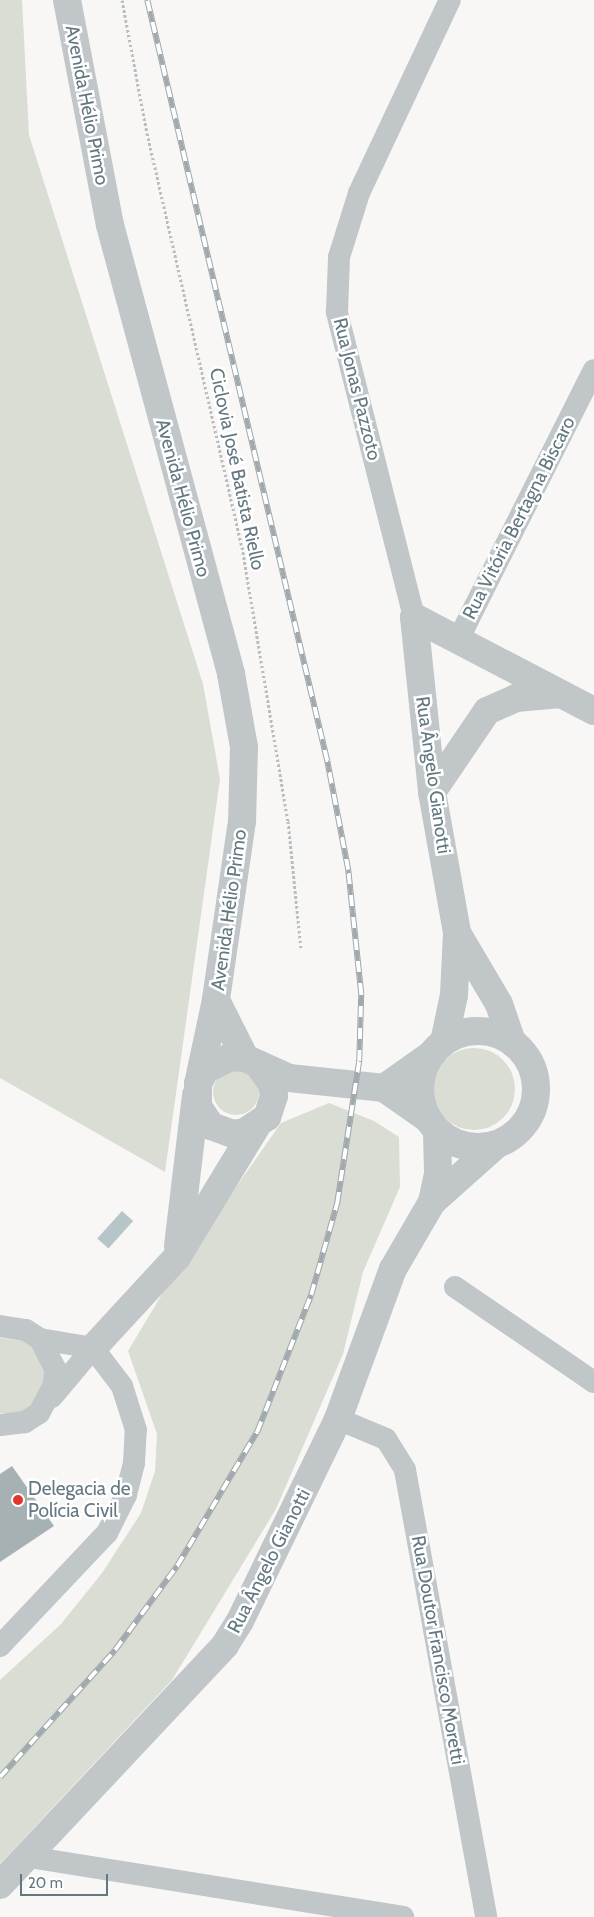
<!DOCTYPE html>
<meta charset="utf-8">
<style>
body{margin:0}
#map{position:relative;width:594px;height:1917px;overflow:hidden;background:#f8f7f5;font-family:Cabin,sans-serif}
div>[style]{position:absolute}
[style*='--x']{left:calc(var(--x)*1px);top:calc(var(--y)*1px);width:calc(var(--w)*1px);rotate:calc(var(--a)*1deg)}
.green>*{inset:0;background:#d9ddd4}
.round{border-radius:50%}
.water>*{inset:0;background:#b6c6c8;transform-origin:0 0}
.building>*{inset:0;background:#a6b1b4}
.path>*{height:3px;margin-top:-1.5px;transform-origin:0;background:repeating-linear-gradient(90deg,#b9bdbf 0 2.5px,transparent 0 5px)}
.minor>*{height:22px;margin:-11px;padding:0 11px;transform-origin:11px;border-radius:11px;background:#c1c6c9}
.tertiary>*{height:28px;margin:-14px;padding:0 14px;transform-origin:14px;border-radius:14px;background:#c1c6c9}
.tertiary>.ring{margin:-14px;padding:0;box-sizing:content-box;background:none;border:28px solid #c1c6c9;border-radius:50%}
.rail>*{height:5.5px;margin-top:-2.75px;transform-origin:0;background:repeating-linear-gradient(90deg,#fff 0 11px,#a0a9ad 0 22px);box-sizing:border-box;border-block:1px solid #a0a9ad}
.dots>*{width:14px;height:14px;translate:-50% -50%;box-sizing:border-box;border:2px solid #fff;border-radius:50%}
span{translate:-50% -50%;white-space:nowrap;text-align:center;line-height:1.15;-webkit-text-stroke:5px #fff;paint-order:stroke}
.street-label{font-size:19px;color:#637880}
.poi-label{font-size:19px;color:#637880}
.left{translate:0 -50%;text-align:left}
.scale{position:absolute;left:20px;top:1874px;width:88px;height:22px;box-sizing:border-box;border:2px solid #637880;border-top:0;padding-left:6px;font-size:15px;line-height:18px;white-space:nowrap;color:#637880;-webkit-text-stroke:4px #fff;paint-order:stroke}
</style>
<div id="map">
<div class="green">
<div style="clip-path:polygon(0 0,22px 0,29px 135px,203px 684px,220px 779px,165px 1172px,0 1078px)"></div>
<div class="round" style="left:433px;top:1048px;width:82px;height:82px"></div>
<div class="round" style="left:213px;top:1069px;width:46px;height:46px"></div>
<div style="clip-path:polygon(329px 1103px,374px 1121px,399px 1137px,400px 1187px,363px 1272px,343px 1354px,276px 1509px,172px 1680px,0 1864px,0 1680px,61px 1624px,102px 1573px,141px 1513px,155px 1471px,157px 1434px,128px 1351px,168px 1284px,281px 1123px)"></div>
<div style="clip-path:polygon(0 1338px,26px 1341px,36px 1349px,47px 1371px,42px 1395px,24px 1411px,12px 1414px,0 1413px)"></div>
</div>
<div class="water">
<div style="left:122px;top:1211px;width:15px;height:37px;rotate:42deg"></div>
</div>
<div class="building">
<div style="clip-path:polygon(12px 1466px,54px 1526px,0 1562px,0 1474px)"></div>
</div>
<div class="path">
<div style="--x:122;--y:0;--w:135;--a:79.4"></div>
<div style="--x:147;--y:133;--w:425;--a:77.1"></div>
<div style="--x:242;--y:547;--w:278;--a:80.5"></div>
<div style="--x:288;--y:821;--w:128;--a:84.2"></div>
</div>
<div class="minor">
<div style="--x:414;--y:617;--w:315;--a:-104.2"></div>
<div style="--x:337;--y:312;--w:55;--a:-87.9"></div>
<div style="--x:339;--y:257;--w:67;--a:-72.6"></div>
<div style="--x:359;--y:193;--w:213;--a:-64.8"></div>
<div style="--x:458;--y:640;--w:302;--a:-63.3"></div>
<div style="--x:455;--y:1287;--w:168;--a:34.4"></div>
<div style="--x:0;--y:1326;--w:26;--a:9"></div>
<div style="--x:26;--y:1330;--w:17;--a:33"></div>
<div style="--x:40;--y:1339;--w:33;--a:63"></div>
<div style="--x:55;--y:1368;--w:17;--a:93"></div>
<div style="--x:54;--y:1385;--w:32;--a:118"></div>
<div style="--x:39;--y:1413;--w:17;--a:147"></div>
<div style="--x:25;--y:1422;--w:25;--a:173"></div>
<div style="--x:40;--y:1339;--w:54;--a:9.6"></div>
<div style="--x:52;--y:1397;--w:64;--a:-50.1"></div>
<div style="--x:338;--y:1419;--w:52;--a:22.6"></div>
<div style="--x:386;--y:1439;--w:36;--a:58"></div>
<div style="--x:405;--y:1470;--w:454;--a:79.7"></div>
<div style="--x:0;--y:1646;--w:156;--a:-46.6"></div>
<div style="--x:107;--y:1533;--w:42;--a:-63.4"></div>
<div style="--x:126;--y:1495;--w:33;--a:-76"></div>
<div style="--x:134;--y:1463;--w:33;--a:-87"></div>
<div style="--x:136;--y:1430;--w:46;--a:-107.7"></div>
<div style="--x:122;--y:1386;--w:48;--a:-127.3"></div>
<div style="--x:29;--y:1857;--w:379;--a:9.1"></div>
</div>
<div class="tertiary">
<div style="--x:67;--y:0;--w:229;--a:79.2"></div>
<div style="--x:110;--y:225;--w:465;--a:74.9"></div>
<div style="--x:231;--y:674;--w:74;--a:79.9"></div>
<div style="--x:244;--y:747;--w:74;--a:91.5"></div>
<div style="--x:242;--y:821;--w:181;--a:98.3"></div>
<div style="--x:216;--y:1000;--w:86;--a:102.1"></div>
<div style="--x:414;--y:617;--w:176;--a:84.1"></div>
<div style="--x:432;--y:792;--w:143;--a:79.9"></div>
<div style="--x:457;--y:933;--w:62;--a:92.8"></div>
<div style="--x:454;--y:995;--w:48;--a:102"></div>
<div style="--x:414;--y:617;--w:203;--a:27.6"></div>
<div style="--x:432;--y:792;--w:98;--a:-55.8"></div>
<div style="--x:487;--y:711;--w:32;--a:-24"></div>
<div style="--x:516;--y:698;--w:45;--a:-5.1"></div>
<div style="--x:457;--y:933;--w:82;--a:59.4"></div>
<div style="--x:499;--y:1004;--w:40;--a:71.1"></div>
<div style="--x:216;--y:1000;--w:65;--a:63.4"></div>
<div class="ring" style="left:420px;top:1031px;width:88px;height:88px"></div>
<div style="--x:258;--y:1064;--w:24;--a:55"></div>
<div style="--x:272;--y:1084;--w:12;--a:81"></div>
<div style="--x:274;--y:1096;--w:22;--a:108"></div>
<div style="--x:267;--y:1117;--w:27;--a:146"></div>
<div style="--x:245;--y:1132;--w:12;--a:171"></div>
<div style="--x:233;--y:1134;--w:23;--a:-160"></div>
<div style="--x:211;--y:1126;--w:23;--a:-124"></div>
<div style="--x:198;--y:1107;--w:23;--a:-90"></div>
<div style="--x:198;--y:1084;--w:16;--a:-63"></div>
<div style="--x:205;--y:1070;--w:28;--a:-27"></div>
<div style="--x:230;--y:1057;--w:15;--a:4"></div>
<div style="--x:245;--y:1058;--w:48;--a:24.4"></div>
<div style="--x:289;--y:1078;--w:96;--a:6"></div>
<div style="--x:384;--y:1088;--w:54;--a:35.2"></div>
<div style="--x:384;--y:1088;--w:59;--a:-35.3"></div>
<div style="--x:432;--y:1202;--w:86;--a:-41.7"></div>
<div style="--x:178;--y:1246;--w:152;--a:-83.2"></div>
<div style="--x:93;--y:1348;--w:124;--a:-47.3"></div>
<div style="--x:177;--y:1257;--w:152;--a:-58.7"></div>
<div style="--x:0;--y:1885;--w:329;--a:-46.8"></div>
<div style="--x:225;--y:1645;--w:28;--a:-58"></div>
<div style="--x:240;--y:1621;--w:225;--a:-64.1"></div>
<div style="--x:338;--y:1419;--w:160;--a:-69.9"></div>
<div style="--x:393;--y:1269;--w:78;--a:-59.8"></div>
<div style="--x:432;--y:1202;--w:30;--a:-78"></div>
<div style="--x:438;--y:1173;--w:42;--a:-91.4"></div>
</div>
<div class="rail">
<div style="--x:0;--y:1777;--w:171;--a:-47.8"></div>
<div style="--x:115;--y:1650;--w:104;--a:-53.6"></div>
<div style="--x:177;--y:1566;--w:156;--a:-59.2"></div>
<div style="--x:257;--y:1432;--w:147;--a:-68.5"></div>
<div style="--x:311;--y:1295;--w:96;--a:-74.2"></div>
<div style="--x:337;--y:1203;--w:144;--a:-81.2"></div>
<div style="--x:359;--y:1061;--w:67;--a:-88.3"></div>
<div style="--x:361;--y:994;--w:125;--a:-96"></div>
<div style="--x:348;--y:870;--w:111;--a:-100.9"></div>
<div style="--x:327;--y:761;--w:782;--a:-103.31"></div>
</div>
<div class="dots">
<div style="left:18px;top:1500px;background:#e3362a"></div>
</div>
<div class="street-label">
<span style="left:87px;top:105px;rotate:79deg">Avenida Hélio Primo</span>
<span style="left:357px;top:389px;rotate:76deg">Rua Jonas Pazzoto</span>
<span style="left:237px;top:469px;rotate:78deg">Ciclovia José Batista Riello</span>
<span style="left:183px;top:498px;rotate:75deg">Avenida Hélio Primo</span>
<span style="left:519px;top:518px;rotate:-63deg">Rua Vitória Bertagna Biscaro</span>
<span style="left:433px;top:775px;rotate:82deg">Rua Ângelo Gianotti</span>
<span style="left:229px;top:910px;rotate:-82deg">Avenida Hélio Primo</span>
<span style="left:269px;top:1561px;rotate:-63deg">Rua Ângelo Gianotti</span>
<span style="left:438px;top:1650px;rotate:80deg">Rua Doutor Francisco Moretti</span>
</div>
<div class="poi-label">
<span class="left" style="left:28px;top:1500px">Delegacia de<br>Polícia Civil</span>
</div>
<div class="scale">20 m</div>
</div>
